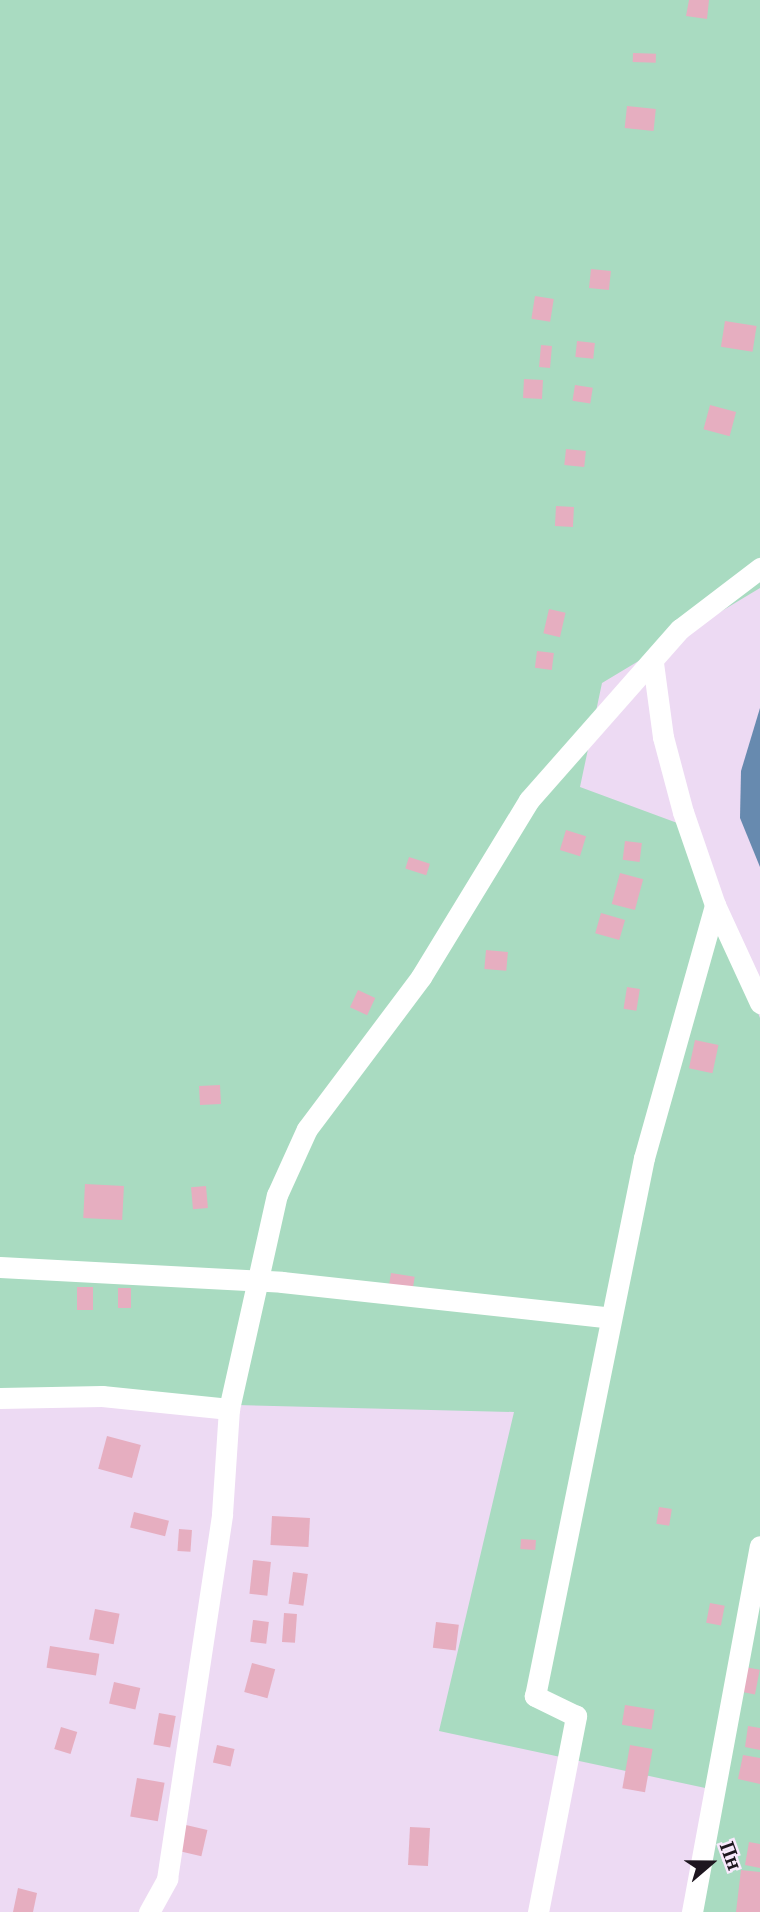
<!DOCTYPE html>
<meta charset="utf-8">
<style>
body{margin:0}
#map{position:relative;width:760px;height:1912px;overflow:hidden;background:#eddaf3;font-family:Merriweather,serif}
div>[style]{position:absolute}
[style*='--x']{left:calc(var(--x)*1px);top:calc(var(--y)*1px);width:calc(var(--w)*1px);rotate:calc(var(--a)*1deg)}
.green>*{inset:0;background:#a9dbc1}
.water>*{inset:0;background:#678aaf}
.building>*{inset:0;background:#e6aec0;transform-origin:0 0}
.street>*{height:21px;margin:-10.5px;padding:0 10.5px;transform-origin:10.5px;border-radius:10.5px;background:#fff}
span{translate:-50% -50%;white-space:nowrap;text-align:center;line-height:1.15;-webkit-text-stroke:5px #f8e9fd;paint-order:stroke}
.north{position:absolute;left:676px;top:1828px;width:70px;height:70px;-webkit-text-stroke:5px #f8e9fd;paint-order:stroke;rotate:70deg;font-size:19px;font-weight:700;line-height:28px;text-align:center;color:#1d161f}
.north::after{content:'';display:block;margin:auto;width:24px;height:32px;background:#1d161f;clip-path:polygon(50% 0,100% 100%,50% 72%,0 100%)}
</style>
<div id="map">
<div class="green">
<div style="clip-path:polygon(0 0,760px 0,760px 588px,602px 683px,580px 787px,680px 824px,760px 1018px,760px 1912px,697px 1912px,724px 1792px,439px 1731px,514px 1412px,0 1399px)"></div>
</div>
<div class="water">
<div style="clip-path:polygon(760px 708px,760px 867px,740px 818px,741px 771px)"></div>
</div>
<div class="building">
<div style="clip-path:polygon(689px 0,709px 0,707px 19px,686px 16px)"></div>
<div style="left:633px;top:53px;width:23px;height:9px;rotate:2deg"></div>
<div style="left:627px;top:106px;width:29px;height:22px;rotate:6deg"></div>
<div style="left:591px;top:269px;width:20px;height:19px;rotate:6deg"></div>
<div style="left:535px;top:296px;width:19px;height:23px;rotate:9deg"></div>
<div style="left:725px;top:321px;width:32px;height:26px;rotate:9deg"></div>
<div style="left:577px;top:341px;width:18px;height:16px;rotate:6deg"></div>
<div style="left:541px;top:345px;width:11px;height:22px;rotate:5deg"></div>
<div style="left:524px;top:379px;width:19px;height:19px;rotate:3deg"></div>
<div style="left:575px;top:385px;width:18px;height:16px;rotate:9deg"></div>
<div style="left:710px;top:405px;width:27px;height:25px;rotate:15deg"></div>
<div style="left:566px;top:449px;width:20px;height:16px;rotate:6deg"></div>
<div style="left:556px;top:506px;width:18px;height:20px;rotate:3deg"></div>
<div style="left:549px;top:609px;width:17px;height:25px;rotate:13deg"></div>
<div style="left:537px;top:651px;width:17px;height:17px;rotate:7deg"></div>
<div style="left:566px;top:830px;width:21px;height:21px;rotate:17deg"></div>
<div style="left:625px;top:841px;width:17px;height:19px;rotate:7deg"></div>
<div style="left:409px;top:857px;width:22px;height:12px;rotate:18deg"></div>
<div style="left:620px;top:873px;width:24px;height:32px;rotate:15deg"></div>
<div style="left:601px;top:913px;width:25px;height:21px;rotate:16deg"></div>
<div style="left:486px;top:950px;width:22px;height:19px;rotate:5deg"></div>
<div style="left:627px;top:987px;width:13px;height:22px;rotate:9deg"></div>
<div style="left:358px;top:990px;width:19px;height:19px;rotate:25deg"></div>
<div style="left:695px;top:1040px;width:24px;height:29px;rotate:12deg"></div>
<div style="left:220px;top:1085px;width:19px;height:21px;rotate:87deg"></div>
<div style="left:85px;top:1184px;width:39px;height:34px;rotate:3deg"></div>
<div style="left:206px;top:1186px;width:22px;height:15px;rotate:85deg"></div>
<div style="left:391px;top:1273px;width:24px;height:15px;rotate:9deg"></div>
<div style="left:77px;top:1287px;width:16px;height:23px"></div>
<div style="left:118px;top:1288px;width:13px;height:20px"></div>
<div style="left:107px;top:1436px;width:35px;height:34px;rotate:15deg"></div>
<div style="left:659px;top:1507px;width:13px;height:17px;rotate:9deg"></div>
<div style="left:134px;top:1512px;width:36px;height:16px;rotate:14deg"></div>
<div style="left:272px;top:1516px;width:38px;height:29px;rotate:3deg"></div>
<div style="left:179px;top:1529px;width:13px;height:22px;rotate:4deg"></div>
<div style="left:521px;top:1539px;width:15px;height:10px;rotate:4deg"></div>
<div style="left:253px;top:1560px;width:18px;height:34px;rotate:6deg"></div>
<div style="left:293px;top:1572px;width:15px;height:32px;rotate:8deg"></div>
<div style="left:710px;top:1603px;width:15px;height:20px;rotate:11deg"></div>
<div style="left:95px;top:1609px;width:25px;height:31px;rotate:11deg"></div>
<div style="left:284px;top:1613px;width:13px;height:29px;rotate:4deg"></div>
<div style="left:253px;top:1620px;width:16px;height:22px;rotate:7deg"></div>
<div style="left:436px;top:1622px;width:23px;height:26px;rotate:7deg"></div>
<div style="left:50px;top:1646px;width:50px;height:22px;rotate:9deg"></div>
<div style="left:252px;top:1663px;width:24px;height:30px;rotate:15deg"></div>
<div style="left:745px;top:1667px;width:15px;height:25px;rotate:11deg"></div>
<div style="left:114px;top:1682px;width:27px;height:22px;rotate:13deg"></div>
<div style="left:625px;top:1705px;width:30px;height:20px;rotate:9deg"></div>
<div style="left:159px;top:1713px;width:17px;height:32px;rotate:10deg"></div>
<div style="clip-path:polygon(748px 1726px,760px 1728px,760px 1750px,745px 1747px)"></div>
<div style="left:61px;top:1727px;width:17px;height:23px;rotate:17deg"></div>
<div style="left:217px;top:1745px;width:18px;height:18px;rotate:13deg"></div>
<div style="left:630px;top:1745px;width:23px;height:44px;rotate:10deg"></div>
<div style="clip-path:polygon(743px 1755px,760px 1758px,760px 1784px,738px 1779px)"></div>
<div style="left:137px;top:1778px;width:28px;height:39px;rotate:10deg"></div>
<div style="left:186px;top:1825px;width:22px;height:27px;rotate:13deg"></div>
<div style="left:410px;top:1827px;width:20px;height:38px;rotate:3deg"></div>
<div style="clip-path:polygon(749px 1842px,760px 1844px,760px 1868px,745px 1865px)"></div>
<div style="clip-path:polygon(741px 1870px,760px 1872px,760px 1912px,736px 1912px)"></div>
<div style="clip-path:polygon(18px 1888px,37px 1893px,33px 1912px,13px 1912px)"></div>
</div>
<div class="street">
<div style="--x:653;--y:663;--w:75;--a:82.3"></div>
<div style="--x:663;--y:737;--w:78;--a:75.1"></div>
<div style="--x:683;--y:812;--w:98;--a:71"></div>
<div style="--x:715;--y:905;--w:108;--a:65.3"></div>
<div style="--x:0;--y:1267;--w:282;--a:3"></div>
<div style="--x:282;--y:1282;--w:331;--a:6.2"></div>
<div style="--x:0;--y:1398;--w:102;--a:-1.1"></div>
<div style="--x:102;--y:1396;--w:128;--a:5.8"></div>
<div style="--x:149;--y:1912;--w:38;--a:-61"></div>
<div style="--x:167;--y:1879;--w:369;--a:-81.4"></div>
<div style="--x:222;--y:1514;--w:105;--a:-86.2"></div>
<div style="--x:229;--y:1409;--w:219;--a:-77.4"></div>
<div style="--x:277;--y:1195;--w:72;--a:-65.6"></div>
<div style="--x:307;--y:1129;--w:190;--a:-53.1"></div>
<div style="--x:421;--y:977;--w:207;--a:-58.6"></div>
<div style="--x:529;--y:800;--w:228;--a:-48.6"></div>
<div style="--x:680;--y:629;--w:101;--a:-37.3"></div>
<div style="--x:538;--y:1912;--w:200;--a:-79"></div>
<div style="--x:576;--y:1716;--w:46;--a:-154"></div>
<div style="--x:535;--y:1696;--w:549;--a:-78.55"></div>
<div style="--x:644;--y:1158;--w:263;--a:-74.3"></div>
<div style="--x:692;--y:1912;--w:372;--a:-79.5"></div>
</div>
<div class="north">Пн</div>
</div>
